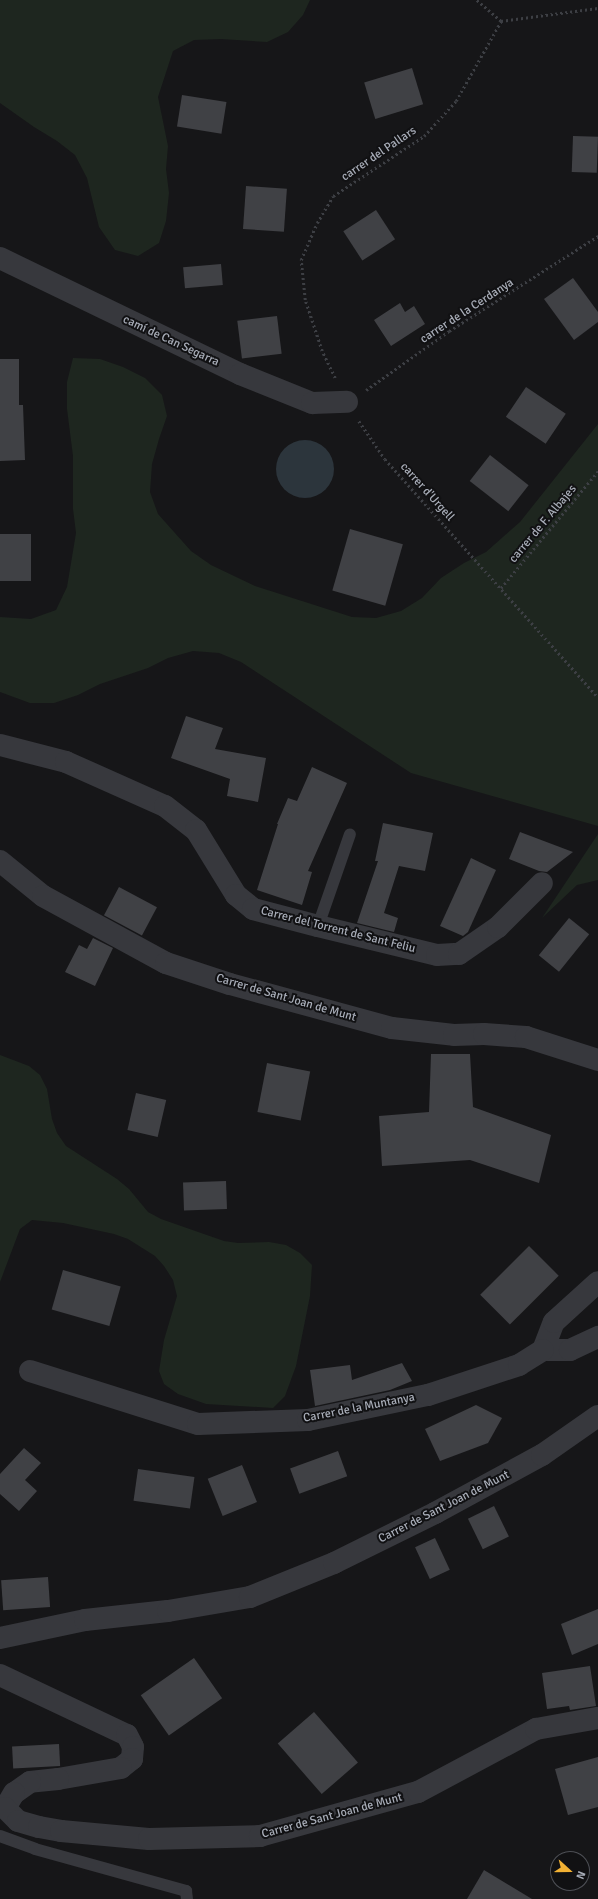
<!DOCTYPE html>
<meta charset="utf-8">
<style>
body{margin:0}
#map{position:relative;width:598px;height:1899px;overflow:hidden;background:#161618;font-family:Signika,sans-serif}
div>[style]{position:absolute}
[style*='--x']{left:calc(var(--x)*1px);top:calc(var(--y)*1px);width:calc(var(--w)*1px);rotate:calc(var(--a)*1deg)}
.green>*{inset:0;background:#1e261f}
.water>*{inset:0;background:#2c353c}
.round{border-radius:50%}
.building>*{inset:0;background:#404145;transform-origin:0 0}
.path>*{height:2.5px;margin-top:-1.25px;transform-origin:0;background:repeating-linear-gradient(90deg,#3d3f44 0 2px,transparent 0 5px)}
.service>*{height:12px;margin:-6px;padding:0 6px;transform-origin:6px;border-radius:6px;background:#37383d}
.minor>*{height:22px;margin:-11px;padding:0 11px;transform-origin:11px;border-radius:11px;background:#37383d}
span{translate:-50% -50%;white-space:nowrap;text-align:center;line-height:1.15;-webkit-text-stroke:4px #111113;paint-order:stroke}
.street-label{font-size:12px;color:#a8adb8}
.north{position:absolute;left:550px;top:1851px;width:40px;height:40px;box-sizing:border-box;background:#111113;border:1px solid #4d4f55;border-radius:50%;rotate:111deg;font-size:11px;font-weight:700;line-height:16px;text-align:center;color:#a8adb8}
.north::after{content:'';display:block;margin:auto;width:14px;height:18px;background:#f2b134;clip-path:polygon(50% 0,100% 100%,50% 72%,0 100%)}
</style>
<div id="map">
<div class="green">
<div style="clip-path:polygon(0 0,310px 0,303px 15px,288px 32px,267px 42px,221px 39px,194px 40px,173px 51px,158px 97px,168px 146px,166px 169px,169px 193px,166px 221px,159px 243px,138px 256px,115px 250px,99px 227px,87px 178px,75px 155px,57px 141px,34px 127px,0 103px)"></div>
<div style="clip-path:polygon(73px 358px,100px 359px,123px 367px,145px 378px,162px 395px,167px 416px,159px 439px,152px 464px,150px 492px,158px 514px,191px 551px,211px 565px,255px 586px,352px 617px,376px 618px,401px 611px,422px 598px,441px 578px,464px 563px,486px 552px,520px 522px,598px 424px,598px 826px,411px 773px,241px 662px,219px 653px,193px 651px,168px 658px,148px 668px,100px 684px,78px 695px,54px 703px,30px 703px,0 692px,0 617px,31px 619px,56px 610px,67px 587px,76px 533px,73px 509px,73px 456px,67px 409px,67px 382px)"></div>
<div style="clip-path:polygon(598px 834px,598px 880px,577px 885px,542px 918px)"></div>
<div style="clip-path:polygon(0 1055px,29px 1066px,40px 1075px,47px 1089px,52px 1119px,57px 1133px,66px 1146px,117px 1179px,129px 1189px,148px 1212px,161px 1219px,224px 1241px,238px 1243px,269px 1242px,286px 1245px,300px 1253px,312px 1265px,310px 1296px,296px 1366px,285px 1396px,273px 1408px,206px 1404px,178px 1394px,164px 1384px,159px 1371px,164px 1340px,177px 1296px,173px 1280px,164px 1266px,155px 1256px,128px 1239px,114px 1234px,63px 1223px,32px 1220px,20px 1229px,0 1282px)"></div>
</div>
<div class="water">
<div class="round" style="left:276px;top:440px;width:58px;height:58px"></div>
</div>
<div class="building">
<div style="left:412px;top:68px;width:38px;height:50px;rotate:73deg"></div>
<div style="left:182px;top:95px;width:45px;height:32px;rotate:9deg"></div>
<div style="left:573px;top:136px;width:25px;height:36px;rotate:2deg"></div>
<div style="left:246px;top:186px;width:41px;height:43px;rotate:4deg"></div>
<div style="left:376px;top:210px;width:35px;height:39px;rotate:57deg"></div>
<div style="left:221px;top:264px;width:21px;height:38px;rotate:85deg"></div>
<div style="clip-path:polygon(573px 278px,598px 312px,598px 322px,574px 340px,544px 299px)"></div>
<div style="clip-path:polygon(400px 303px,405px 312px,414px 306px,425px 324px,391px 346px,374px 320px)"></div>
<div style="left:277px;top:316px;width:38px;height:40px;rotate:83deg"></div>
<div style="clip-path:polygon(0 359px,19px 359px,19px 405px,23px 405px,25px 460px,0 461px)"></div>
<div style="left:526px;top:387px;width:48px;height:36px;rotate:34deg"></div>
<div style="left:490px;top:455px;width:49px;height:33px;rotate:38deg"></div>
<div style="left:350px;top:529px;width:55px;height:64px;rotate:16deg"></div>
<div style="left:0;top:534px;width:31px;height:47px"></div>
<div style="clip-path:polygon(186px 716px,223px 728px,215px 749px,266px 758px,258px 802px,227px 796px,230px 779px,171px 758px)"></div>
<div style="clip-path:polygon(312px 767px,347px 783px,308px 871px,312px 872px,302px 905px,257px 890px,278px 824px,277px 824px,288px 798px,297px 801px)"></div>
<div style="clip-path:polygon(383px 823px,433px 833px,425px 871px,399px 866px,384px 913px,398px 918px,394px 932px,357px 923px,378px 861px,375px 861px)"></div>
<div style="clip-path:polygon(520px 832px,573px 852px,547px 872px,539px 871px,509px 859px)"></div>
<div style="clip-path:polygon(471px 858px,496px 870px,468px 932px,463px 936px,440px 926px)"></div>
<div style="left:119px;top:887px;width:43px;height:32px;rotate:28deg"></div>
<div style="left:569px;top:918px;width:26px;height:48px;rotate:39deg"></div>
<div style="clip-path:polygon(93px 938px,113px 948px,95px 986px,65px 972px,79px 945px,87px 949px)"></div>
<div style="clip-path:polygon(431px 1054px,470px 1054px,473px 1107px,551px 1135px,539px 1183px,470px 1160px,382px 1166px,379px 1116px,429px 1112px)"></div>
<div style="left:267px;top:1063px;width:44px;height:50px;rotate:11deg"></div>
<div style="left:136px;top:1093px;width:31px;height:38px;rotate:13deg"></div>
<div style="left:226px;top:1181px;width:28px;height:43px;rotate:88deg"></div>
<div style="left:529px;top:1246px;width:42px;height:69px;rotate:45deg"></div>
<div style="left:63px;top:1270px;width:60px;height:41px;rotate:16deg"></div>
<div style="clip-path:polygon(402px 1363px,412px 1381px,390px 1390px,315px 1406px,310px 1370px,350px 1365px,352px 1380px)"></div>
<div style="clip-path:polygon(476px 1405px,502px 1418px,488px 1443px,440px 1461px,425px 1429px)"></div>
<div style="clip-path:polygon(24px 1448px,41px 1463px,25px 1480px,37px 1491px,19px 1511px,0 1494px,0 1474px)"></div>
<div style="left:338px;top:1451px;width:27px;height:51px;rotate:70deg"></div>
<div style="left:242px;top:1465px;width:40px;height:37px;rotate:68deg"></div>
<div style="left:138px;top:1469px;width:57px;height:32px;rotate:8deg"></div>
<div style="left:494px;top:1506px;width:34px;height:29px;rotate:64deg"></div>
<div style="left:435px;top:1538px;width:35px;height:22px;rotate:65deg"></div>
<div style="left:48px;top:1577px;width:30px;height:47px;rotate:86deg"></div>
<div style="clip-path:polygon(598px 1609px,598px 1644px,572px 1655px,561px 1624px)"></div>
<div style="left:194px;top:1658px;width:49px;height:65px;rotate:55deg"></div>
<div style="clip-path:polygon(590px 1666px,596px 1706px,570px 1710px,569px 1706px,547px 1709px,542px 1673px)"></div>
<div style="left:314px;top:1712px;width:67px;height:48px;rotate:49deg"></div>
<div style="left:59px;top:1744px;width:22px;height:47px;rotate:87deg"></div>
<div style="clip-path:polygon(598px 1757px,598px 1807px,568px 1815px,555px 1769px)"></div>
<div style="clip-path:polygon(484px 1870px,532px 1899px,467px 1899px)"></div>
</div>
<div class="path">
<div style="--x:477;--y:0;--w:32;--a:41"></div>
<div style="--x:335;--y:378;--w:30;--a:-116"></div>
<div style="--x:322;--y:351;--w:54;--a:-108.4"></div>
<div style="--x:305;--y:300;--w:40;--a:-95.7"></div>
<div style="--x:301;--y:260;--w:40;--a:-66.6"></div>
<div style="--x:317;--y:223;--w:31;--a:-59"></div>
<div style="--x:333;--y:196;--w:109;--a:-33.4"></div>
<div style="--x:424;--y:136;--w:47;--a:-47.6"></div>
<div style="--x:456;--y:101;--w:92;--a:-60.6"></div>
<div style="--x:501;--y:21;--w:98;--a:-7.6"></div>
<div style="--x:366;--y:390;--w:102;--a:-35.4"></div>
<div style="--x:449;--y:331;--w:177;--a:-32.5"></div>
<div style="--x:359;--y:421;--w:46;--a:55.6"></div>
<div style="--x:385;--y:459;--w:319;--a:48.2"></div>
<div style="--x:501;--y:588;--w:152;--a:-50.3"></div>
</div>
<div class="service">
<div style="--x:318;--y:926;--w:97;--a:-70.8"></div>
<div style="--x:0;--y:1836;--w:37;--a:20"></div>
<div style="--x:35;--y:1849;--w:157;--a:15.5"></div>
<div style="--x:186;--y:1891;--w:8;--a:83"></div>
</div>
<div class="minor">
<div style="--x:0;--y:258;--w:267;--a:25.8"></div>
<div style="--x:240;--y:374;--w:78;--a:21.9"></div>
<div style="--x:312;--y:403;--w:35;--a:-2"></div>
<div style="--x:0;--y:745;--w:68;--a:14.4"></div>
<div style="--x:66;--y:762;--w:108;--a:24"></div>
<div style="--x:165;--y:806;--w:39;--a:38"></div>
<div style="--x:196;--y:830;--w:76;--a:58.4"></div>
<div style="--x:236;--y:895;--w:22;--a:39"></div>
<div style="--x:253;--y:909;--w:67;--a:14.7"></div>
<div style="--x:318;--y:926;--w:122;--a:13.7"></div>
<div style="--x:437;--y:955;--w:22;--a:-3"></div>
<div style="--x:459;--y:954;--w:47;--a:-34.7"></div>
<div style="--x:498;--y:927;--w:62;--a:-45"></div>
<div style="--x:0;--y:861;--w:55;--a:39.1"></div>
<div style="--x:43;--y:896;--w:140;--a:28.6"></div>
<div style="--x:166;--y:963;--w:67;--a:18.2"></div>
<div style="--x:230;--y:984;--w:168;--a:15.2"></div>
<div style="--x:392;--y:1028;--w:62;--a:6.4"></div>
<div style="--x:454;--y:1035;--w:30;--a:-2"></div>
<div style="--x:484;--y:1034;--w:42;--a:4.1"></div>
<div style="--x:526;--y:1037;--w:76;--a:17.7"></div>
<div style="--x:543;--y:1350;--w:30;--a:-69"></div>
<div style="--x:554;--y:1322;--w:59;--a:-42.3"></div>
<div style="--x:543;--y:1350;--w:27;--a:0"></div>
<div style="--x:570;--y:1350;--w:31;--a:-25"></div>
<div style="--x:30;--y:1371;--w:176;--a:17.5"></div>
<div style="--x:198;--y:1424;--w:110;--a:-2.1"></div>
<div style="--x:308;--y:1420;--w:123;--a:-11.8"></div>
<div style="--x:428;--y:1395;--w:96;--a:-18.2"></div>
<div style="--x:519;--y:1365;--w:28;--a:-32"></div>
<div style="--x:0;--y:1638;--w:87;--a:-12"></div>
<div style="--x:85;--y:1620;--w:83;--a:-6.2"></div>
<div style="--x:168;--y:1611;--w:83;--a:-9.7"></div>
<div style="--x:250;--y:1597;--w:91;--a:-22"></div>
<div style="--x:334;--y:1563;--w:113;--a:-26.3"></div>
<div style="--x:435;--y:1513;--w:122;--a:-28.5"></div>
<div style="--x:542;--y:1455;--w:68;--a:-34.9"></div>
<div style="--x:0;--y:1675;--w:140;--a:25.3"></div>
<div style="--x:127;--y:1735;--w:13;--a:63"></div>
<div style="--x:133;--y:1747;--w:12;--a:95"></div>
<div style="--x:132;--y:1759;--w:14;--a:141"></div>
<div style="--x:121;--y:1768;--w:64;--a:170.1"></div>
<div style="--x:58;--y:1779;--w:28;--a:174"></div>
<div style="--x:30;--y:1782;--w:19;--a:145"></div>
<div style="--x:14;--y:1793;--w:17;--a:121"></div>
<div style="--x:5;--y:1808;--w:18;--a:45"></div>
<div style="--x:18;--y:1821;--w:22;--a:16"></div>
<div style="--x:39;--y:1827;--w:22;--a:10"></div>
<div style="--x:61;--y:1831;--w:88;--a:5.2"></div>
<div style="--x:149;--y:1839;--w:111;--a:-1.5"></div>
<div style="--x:260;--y:1836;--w:164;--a:-15.6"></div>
<div style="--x:418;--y:1792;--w:134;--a:-28.1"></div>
<div style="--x:536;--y:1729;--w:63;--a:-10.1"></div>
</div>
<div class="street-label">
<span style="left:379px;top:154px;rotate:-34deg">carrer del Pallars</span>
<span style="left:467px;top:311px;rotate:-33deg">carrer de la Cerdanya</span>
<span style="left:171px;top:341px;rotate:25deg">camí de Can Segarra</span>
<span style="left:427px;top:492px;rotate:48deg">carrer d'Urgell</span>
<span style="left:543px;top:524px;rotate:-50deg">carrer de F. Albajes</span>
<span style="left:338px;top:930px;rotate:14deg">Carrer del Torrent de Sant Feliu</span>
<span style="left:286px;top:998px;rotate:16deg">Carrer de Sant Joan de Munt</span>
<span style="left:359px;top:1408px;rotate:-11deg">Carrer de la Muntanya</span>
<span style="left:444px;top:1507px;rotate:-27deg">Carrer de Sant Joan de Munt</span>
<span style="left:332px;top:1816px;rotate:-15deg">Carrer de Sant Joan de Munt</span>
</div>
<div class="north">N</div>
</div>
